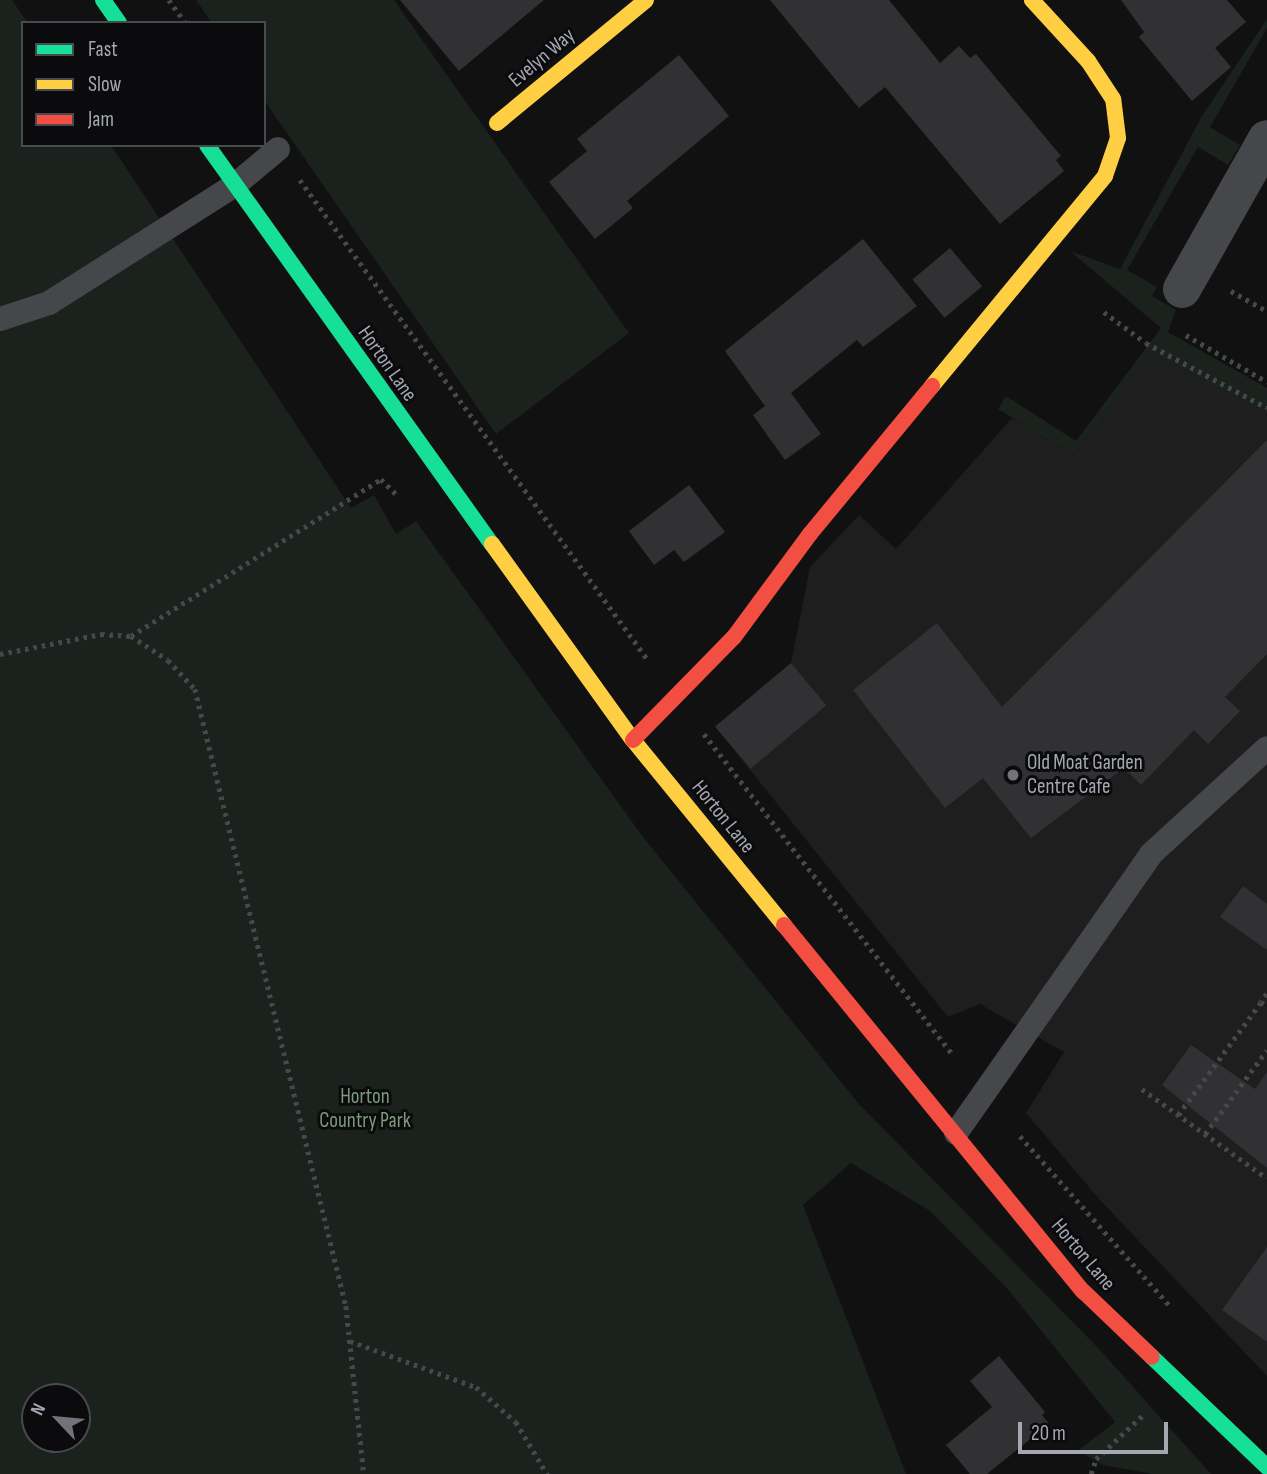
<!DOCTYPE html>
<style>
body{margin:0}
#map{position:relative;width:1267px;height:1474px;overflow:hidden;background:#111;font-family:"Sofia Sans Condensed",sans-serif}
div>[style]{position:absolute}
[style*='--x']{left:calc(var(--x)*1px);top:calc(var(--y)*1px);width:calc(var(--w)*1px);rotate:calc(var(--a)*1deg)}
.built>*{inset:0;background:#1e1e1f}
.green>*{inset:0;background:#1b211c}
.building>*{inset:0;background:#313133;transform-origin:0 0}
.path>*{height:4.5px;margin-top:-2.25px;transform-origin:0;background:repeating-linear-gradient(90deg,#47484b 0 3.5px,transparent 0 8.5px)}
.lane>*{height:24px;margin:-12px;padding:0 12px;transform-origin:12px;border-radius:12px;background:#45474a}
.street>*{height:38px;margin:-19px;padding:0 19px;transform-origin:19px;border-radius:19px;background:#45474a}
.fast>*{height:16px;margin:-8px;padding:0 8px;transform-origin:8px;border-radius:8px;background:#16e098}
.slow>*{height:16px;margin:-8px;padding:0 8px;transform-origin:8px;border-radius:8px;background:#ffcf43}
.jam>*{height:16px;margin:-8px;padding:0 8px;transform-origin:8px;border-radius:8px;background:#f24e42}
.dots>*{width:19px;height:19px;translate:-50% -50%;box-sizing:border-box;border:4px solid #0b0b0d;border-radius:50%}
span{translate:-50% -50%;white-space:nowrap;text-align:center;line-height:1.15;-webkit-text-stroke:6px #0b0b0d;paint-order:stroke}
.street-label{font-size:21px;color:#a3a8b1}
.poi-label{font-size:21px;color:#a3a8b1}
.left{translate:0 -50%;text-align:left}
.park-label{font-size:21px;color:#7b9b7c}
.legend{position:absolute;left:21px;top:21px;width:245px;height:126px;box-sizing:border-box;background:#0b0b0d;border:2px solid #484a4f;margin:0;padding:9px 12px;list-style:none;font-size:21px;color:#a3a8b1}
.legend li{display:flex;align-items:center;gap:14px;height:35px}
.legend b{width:35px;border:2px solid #484a4f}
.north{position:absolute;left:21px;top:1383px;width:70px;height:70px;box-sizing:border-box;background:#0b0b0d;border:2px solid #484a4f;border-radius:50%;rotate:296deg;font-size:19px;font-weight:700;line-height:28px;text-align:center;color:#a3a8b1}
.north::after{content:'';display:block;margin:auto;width:24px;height:32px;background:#707379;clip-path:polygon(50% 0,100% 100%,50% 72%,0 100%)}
.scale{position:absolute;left:1018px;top:1422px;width:150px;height:32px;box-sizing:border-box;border:4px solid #a3a8b1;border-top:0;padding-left:9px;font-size:21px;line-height:24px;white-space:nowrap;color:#a3a8b1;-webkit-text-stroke:5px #0b0b0d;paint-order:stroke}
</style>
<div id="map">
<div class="built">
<div style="clip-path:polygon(1152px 352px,1267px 412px,1267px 1376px,1100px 1200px,1026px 1113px,1064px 1052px,980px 1004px,948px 1017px,715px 726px,791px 663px,810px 567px,859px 515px,896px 549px,1012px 418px,1074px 456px)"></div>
</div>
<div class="green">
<div style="clip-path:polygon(evenodd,0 0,12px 0,28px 23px,23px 23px,23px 145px,111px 145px,351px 508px,374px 495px,396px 534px,416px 521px,643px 837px,859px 1104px,1101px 1351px,1211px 1474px,1152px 1474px,1103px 1465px,1087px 1456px,1080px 1449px,1115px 1422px,1006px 1287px,930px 1211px,851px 1163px,803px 1205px,906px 1474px,0 1474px,0 0,35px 1397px,77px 1397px,77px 1439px,35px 1439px,35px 1397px)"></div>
<div style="clip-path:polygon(196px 0,394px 0,629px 333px,496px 434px,264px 100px,264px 23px,212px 23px)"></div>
<div style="clip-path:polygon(1267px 19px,1267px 28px,1210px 127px,1240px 145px,1228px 165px,1198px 147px,1127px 270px,1157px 287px,1152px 296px,1176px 310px,1168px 332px,1267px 388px,1267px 412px,1152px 353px,1074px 456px,998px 409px,1006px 396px,1076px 441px,1161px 328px,1070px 251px,1120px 269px,1202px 116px)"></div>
</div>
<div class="building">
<div style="clip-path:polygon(400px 0,544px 0,459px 71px)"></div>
<div style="clip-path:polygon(770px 0,889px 0,940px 63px,959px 46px,970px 58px,976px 54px,1061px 156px,1056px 160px,1064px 171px,1000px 224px,885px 87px,859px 108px)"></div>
<div style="clip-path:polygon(1121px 0,1227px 0,1246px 22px,1215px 48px,1231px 67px,1192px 101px,1139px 37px,1144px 32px)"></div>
<div style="clip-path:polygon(679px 55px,729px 116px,627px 201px,633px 208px,595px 239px,549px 182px,587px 151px,577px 139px)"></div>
<div style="clip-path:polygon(863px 239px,917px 306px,863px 347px,857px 340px,791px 393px,821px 434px,785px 460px,753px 415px,765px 406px,725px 351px)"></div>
<div style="left:950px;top:248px;width:50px;height:49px;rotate:50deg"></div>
<div style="clip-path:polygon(1267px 440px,1267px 654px,1225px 697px,1240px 711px,1208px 744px,1194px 730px,1141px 785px,1124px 768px,1031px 838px,983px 778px,945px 808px,853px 690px,937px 623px,1002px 707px)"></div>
<div style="clip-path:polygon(689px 485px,725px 532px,684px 562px,674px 550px,654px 565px,629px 531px)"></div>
<div style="left:791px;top:663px;width:55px;height:99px;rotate:50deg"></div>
<div style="clip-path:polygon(1243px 886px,1267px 904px,1267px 950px,1220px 917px)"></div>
<div style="clip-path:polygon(1191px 1045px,1255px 1089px,1267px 1072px,1267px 1168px,1162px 1085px)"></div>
<div style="clip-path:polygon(1267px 1247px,1267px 1342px,1222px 1310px)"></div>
<div style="clip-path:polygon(999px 1356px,1045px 1412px,1042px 1415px,1049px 1424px,987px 1474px,970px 1474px,946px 1445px,992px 1407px,970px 1381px)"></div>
</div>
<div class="path">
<div style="--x:169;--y:0;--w:29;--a:54"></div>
<div style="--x:300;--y:180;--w:593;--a:54.06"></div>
<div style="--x:1231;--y:291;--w:41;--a:29.1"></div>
<div style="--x:1104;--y:312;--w:52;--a:36.4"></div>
<div style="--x:1146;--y:343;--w:137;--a:28.2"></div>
<div style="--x:1186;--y:335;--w:94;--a:30.1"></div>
<div style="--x:131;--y:636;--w:295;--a:-32.1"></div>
<div style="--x:381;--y:479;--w:25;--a:45"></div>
<div style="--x:0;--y:654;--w:103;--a:-11.2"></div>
<div style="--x:101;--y:634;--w:30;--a:4"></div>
<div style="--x:131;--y:636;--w:44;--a:33"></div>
<div style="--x:168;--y:660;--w:40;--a:47"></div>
<div style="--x:195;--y:689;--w:635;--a:76.25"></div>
<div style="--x:346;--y:1306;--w:169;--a:83.9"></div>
<div style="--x:704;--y:734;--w:408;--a:52.2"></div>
<div style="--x:1267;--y:994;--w:10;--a:127"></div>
<div style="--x:1261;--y:1002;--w:7;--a:34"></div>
<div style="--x:1142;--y:1089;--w:153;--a:35.5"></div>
<div style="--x:1178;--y:1115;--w:140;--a:-53.7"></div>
<div style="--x:1205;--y:1134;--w:104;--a:-53.6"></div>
<div style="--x:1020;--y:1136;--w:225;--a:48.6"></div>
<div style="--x:350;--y:1341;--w:134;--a:20.1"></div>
<div style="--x:476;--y:1387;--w:53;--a:41.2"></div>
<div style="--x:516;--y:1422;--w:61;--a:59.2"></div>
<div style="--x:1091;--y:1474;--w:16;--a:-72"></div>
<div style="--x:1096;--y:1459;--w:67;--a:-43.2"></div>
</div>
<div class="lane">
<div style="--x:0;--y:319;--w:52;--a:-18.1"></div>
<div style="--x:49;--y:303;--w:220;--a:-32.4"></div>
<div style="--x:235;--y:185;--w:56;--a:-39.9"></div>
<div style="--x:956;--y:1133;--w:340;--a:-55"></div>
<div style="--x:1151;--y:854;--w:157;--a:-42.4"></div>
</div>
<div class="street">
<div style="--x:1182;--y:289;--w:172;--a:-60.5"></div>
</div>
<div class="fast">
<div style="--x:103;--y:0;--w:28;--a:55"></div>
<div style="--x:207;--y:145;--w:490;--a:54.5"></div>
<div style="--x:1152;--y:1357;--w:159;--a:43.7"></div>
</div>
<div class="slow">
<div style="--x:497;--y:123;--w:193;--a:-39.5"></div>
<div style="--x:932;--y:386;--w:272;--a:-50.5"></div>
<div style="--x:1105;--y:176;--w:40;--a:-71.1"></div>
<div style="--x:1118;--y:138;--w:39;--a:-97"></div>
<div style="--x:1113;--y:99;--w:45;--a:-123.3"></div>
<div style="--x:1088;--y:61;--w:83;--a:-132.6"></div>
<div style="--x:492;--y:544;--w:241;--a:54.3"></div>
<div style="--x:633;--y:740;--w:239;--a:50.8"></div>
</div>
<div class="jam">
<div style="--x:633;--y:740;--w:144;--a:-45.6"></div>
<div style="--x:734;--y:637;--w:128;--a:-53.6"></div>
<div style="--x:810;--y:534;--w:192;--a:-50.5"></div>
<div style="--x:784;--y:925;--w:473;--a:50.8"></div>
<div style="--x:1083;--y:1291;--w:95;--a:43.7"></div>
</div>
<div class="dots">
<div style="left:1013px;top:775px;background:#707379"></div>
</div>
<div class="street-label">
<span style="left:542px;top:58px;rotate:-40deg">Evelyn Way</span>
<span style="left:387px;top:364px;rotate:55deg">Horton Lane</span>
<span style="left:723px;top:817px;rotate:51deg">Horton Lane</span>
<span style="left:1083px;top:1255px;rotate:50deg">Horton Lane</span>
</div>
<div class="poi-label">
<span class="left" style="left:1027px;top:775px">Old Moat Garden<br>Centre Cafe</span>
</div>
<div class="park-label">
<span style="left:365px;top:1109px">Horton<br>Country Park</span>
</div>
<ul class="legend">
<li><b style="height:9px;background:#16e098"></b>Fast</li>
<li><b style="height:9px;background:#ffcf43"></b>Slow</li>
<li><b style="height:9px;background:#f24e42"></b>Jam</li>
</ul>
<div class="north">N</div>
<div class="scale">20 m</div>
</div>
